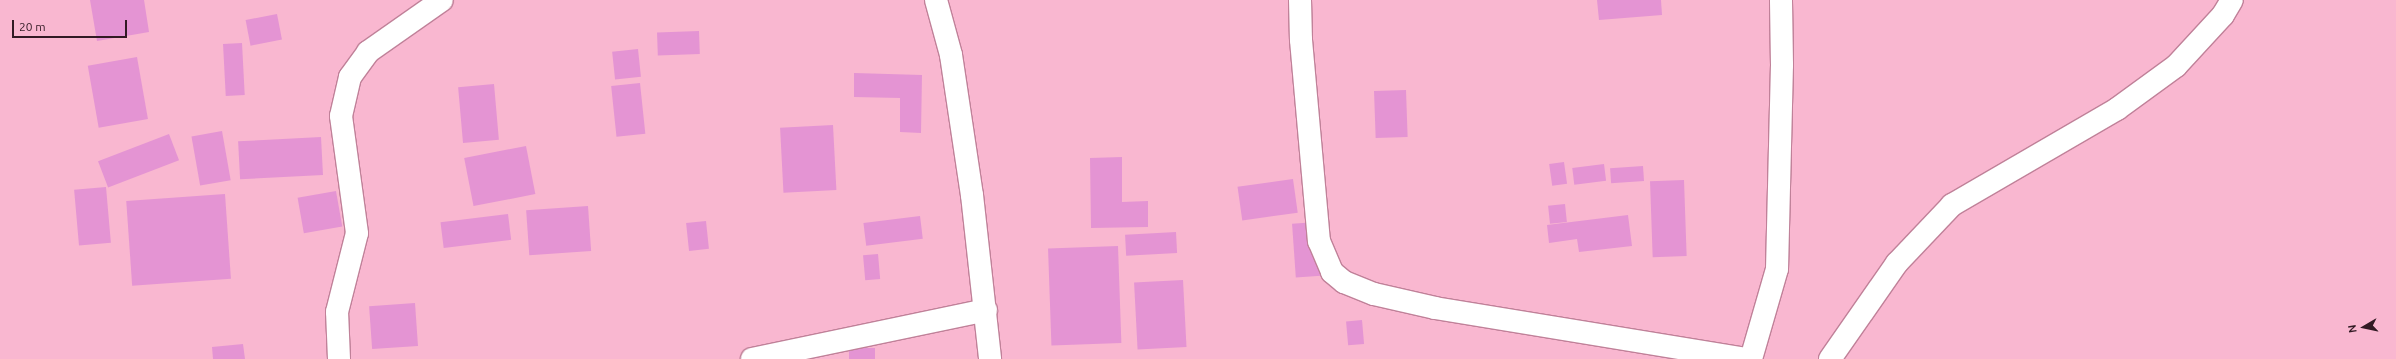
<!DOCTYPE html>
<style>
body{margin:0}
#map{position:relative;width:2396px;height:359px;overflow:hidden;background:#f9b7d0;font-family:Ubuntu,sans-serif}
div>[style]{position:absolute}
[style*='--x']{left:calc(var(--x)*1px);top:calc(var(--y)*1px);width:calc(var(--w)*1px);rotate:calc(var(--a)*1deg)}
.building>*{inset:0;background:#e494d3;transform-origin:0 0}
.roads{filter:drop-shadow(1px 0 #c08199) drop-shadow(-1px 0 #c08199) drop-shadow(0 1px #c08199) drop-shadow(0 -1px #c08199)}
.minor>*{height:22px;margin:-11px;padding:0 11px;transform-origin:11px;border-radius:11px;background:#fff}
span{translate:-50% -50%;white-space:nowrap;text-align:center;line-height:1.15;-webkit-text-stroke:4px #f9b7d0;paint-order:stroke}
.north{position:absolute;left:2344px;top:307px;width:40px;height:40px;-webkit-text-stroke:3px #f9b7d0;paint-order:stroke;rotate:261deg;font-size:11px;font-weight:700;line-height:16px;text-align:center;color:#321a24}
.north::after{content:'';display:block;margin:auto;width:14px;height:18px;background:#321a24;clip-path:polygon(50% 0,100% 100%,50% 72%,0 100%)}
.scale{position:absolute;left:12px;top:20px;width:115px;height:18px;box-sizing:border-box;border:2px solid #321a24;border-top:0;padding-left:5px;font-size:12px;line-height:14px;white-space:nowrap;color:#321a24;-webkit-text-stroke:3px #f9b7d0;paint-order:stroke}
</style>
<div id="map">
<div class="building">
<div style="clip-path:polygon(90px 0,144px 0,149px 32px,97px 41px)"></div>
<div style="clip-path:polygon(1597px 0,1661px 0,1662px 15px,1599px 20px)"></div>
<div style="left:277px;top:14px;width:26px;height:32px;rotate:79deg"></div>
<div style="left:699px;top:31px;width:23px;height:42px;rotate:88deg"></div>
<div style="left:242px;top:43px;width:52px;height:19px;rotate:87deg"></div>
<div style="left:638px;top:49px;width:28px;height:26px;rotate:84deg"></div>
<div style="left:137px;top:57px;width:63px;height:50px;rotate:80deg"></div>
<div style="clip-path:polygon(854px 73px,922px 75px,921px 133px,900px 132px,900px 98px,854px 97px)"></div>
<div style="left:640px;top:83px;width:51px;height:29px;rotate:84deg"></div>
<div style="left:494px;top:84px;width:56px;height:36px;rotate:85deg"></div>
<div style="left:1406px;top:90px;width:47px;height:32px;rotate:88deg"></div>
<div style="left:833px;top:125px;width:65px;height:53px;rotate:87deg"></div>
<div style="left:222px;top:131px;width:50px;height:31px;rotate:80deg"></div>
<div style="left:169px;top:134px;width:28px;height:76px;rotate:69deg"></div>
<div style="left:321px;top:137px;width:38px;height:83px;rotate:87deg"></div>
<div style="left:526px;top:146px;width:49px;height:63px;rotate:79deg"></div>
<div style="clip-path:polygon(1122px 157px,1122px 202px,1148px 201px,1148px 227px,1091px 228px,1090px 158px)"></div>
<div style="left:1564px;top:162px;width:22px;height:15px;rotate:82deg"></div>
<div style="left:1604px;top:164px;width:17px;height:32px;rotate:83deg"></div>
<div style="left:1643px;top:166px;width:15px;height:33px;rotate:86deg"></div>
<div style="left:1293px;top:179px;width:34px;height:56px;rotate:82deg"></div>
<div style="left:1684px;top:180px;width:76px;height:34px;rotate:88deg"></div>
<div style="left:106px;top:187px;width:56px;height:32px;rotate:85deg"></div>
<div style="left:336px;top:191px;width:36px;height:39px;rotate:80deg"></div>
<div style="left:225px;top:194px;width:85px;height:99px;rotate:86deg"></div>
<div style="left:1565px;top:204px;width:18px;height:17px;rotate:84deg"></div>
<div style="left:588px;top:206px;width:45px;height:62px;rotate:86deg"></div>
<div style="left:508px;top:214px;width:26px;height:68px;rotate:83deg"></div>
<div style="clip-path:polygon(1628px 215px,1632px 246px,1579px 252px,1577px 239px,1549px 243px,1547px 225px)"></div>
<div style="left:920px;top:216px;width:23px;height:57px;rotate:83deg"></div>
<div style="left:706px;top:221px;width:28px;height:20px;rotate:84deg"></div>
<div style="left:1317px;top:222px;width:54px;height:25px;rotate:86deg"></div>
<div style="left:1176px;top:232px;width:21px;height:51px;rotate:87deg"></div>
<div style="left:1118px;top:246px;width:97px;height:70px;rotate:88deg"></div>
<div style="left:878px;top:254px;width:25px;height:15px;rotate:85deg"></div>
<div style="left:1183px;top:280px;width:67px;height:49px;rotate:87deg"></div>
<div style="left:415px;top:303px;width:43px;height:46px;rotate:86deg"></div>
<div style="left:1362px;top:320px;width:24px;height:16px;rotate:85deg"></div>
<div style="clip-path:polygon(243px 344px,245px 359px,213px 359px,212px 347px)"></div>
<div style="left:875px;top:348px;width:11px;height:26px;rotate:90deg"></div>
</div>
<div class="roads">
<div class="minor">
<div style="--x:936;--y:0;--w:57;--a:74.7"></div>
<div style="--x:951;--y:55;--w:142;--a:81.5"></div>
<div style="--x:972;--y:195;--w:165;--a:83.7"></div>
<div style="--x:1300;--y:0;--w:40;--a:88.6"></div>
<div style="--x:1301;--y:40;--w:202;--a:84.9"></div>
<div style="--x:1319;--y:241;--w:34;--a:67"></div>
<div style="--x:1332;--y:272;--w:16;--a:40"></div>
<div style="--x:1344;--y:282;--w:32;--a:22"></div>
<div style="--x:1374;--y:294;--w:63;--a:12.9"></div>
<div style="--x:1435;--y:308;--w:316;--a:9.3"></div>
<div style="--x:339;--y:359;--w:47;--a:-92.4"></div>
<div style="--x:337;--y:312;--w:81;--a:-75.8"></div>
<div style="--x:357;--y:233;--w:118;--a:-97.8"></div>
<div style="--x:341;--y:116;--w:40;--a:-77"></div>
<div style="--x:350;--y:77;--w:31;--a:-54"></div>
<div style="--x:368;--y:52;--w:90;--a:-35.1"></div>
<div style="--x:752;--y:359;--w:239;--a:-11.8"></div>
<div style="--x:1751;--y:359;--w:94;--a:-73.9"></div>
<div style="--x:1777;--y:269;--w:204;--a:-88.6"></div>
<div style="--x:1782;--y:65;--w:65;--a:-90.9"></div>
<div style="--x:1830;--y:359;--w:117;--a:-55.1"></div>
<div style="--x:1897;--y:263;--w:80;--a:-46.5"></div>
<div style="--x:1952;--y:205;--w:191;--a:-30.2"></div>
<div style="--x:2117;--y:109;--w:73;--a:-36.1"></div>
<div style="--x:2176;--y:66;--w:69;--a:-47.3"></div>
<div style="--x:2223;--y:15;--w:17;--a:-59"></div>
</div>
</div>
<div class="north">N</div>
<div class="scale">20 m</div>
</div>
